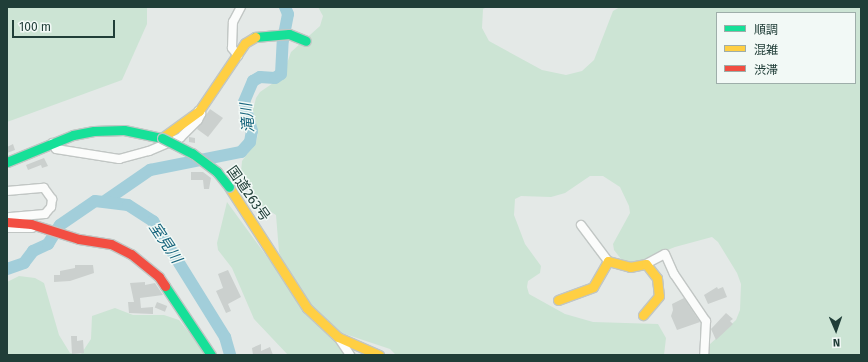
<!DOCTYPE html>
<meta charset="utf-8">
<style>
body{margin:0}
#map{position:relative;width:868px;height:362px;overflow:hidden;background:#e4e9e7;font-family:"Fira Sans","Noto Sans JP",sans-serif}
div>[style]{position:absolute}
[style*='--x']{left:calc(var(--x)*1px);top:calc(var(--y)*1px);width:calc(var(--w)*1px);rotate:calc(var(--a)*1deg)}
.green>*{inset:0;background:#cce4d4}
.river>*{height:12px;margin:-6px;padding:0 6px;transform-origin:6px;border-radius:6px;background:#a2ceda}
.building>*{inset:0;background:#cbd0ce;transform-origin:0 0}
.roads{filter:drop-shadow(1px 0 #c1c6c4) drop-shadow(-1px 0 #c1c6c4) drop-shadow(0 1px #c1c6c4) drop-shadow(0 -1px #c1c6c4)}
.street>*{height:8px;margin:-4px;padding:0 4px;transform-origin:4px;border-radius:4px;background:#fbfcfb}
.fast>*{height:9px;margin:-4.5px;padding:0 4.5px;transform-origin:4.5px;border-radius:4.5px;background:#16e098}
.slow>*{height:9px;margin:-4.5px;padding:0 4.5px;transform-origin:4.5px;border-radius:4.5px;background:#ffcf43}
.jam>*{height:9px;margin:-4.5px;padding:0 4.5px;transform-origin:4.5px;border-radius:4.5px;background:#f24e42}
.bridges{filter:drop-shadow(1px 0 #bcc5c3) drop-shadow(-1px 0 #bcc5c3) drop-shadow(0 1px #bcc5c3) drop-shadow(0 -1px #bcc5c3)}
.fast-bridge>*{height:9px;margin:-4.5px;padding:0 4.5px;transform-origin:4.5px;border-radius:4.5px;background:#16e098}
span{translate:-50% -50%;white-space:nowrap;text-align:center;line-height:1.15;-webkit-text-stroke:3px #f2f9f6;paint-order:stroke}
.street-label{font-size:14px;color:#203e38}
.water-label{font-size:15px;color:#17657d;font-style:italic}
.frame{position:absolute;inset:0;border:8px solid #203e38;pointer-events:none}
.legend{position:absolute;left:716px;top:12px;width:140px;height:72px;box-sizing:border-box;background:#f2f9f6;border:1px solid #9eaeaa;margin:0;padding:5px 7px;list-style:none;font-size:12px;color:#203e38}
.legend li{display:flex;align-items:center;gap:8px;height:20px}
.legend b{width:20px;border:1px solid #9eaeaa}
.north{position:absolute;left:816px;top:310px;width:40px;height:40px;-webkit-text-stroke:3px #f2f9f6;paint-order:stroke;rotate:178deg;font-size:11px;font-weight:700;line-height:16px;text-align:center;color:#203e38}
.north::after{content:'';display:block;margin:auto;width:14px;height:18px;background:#203e38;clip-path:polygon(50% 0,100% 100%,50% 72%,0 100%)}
.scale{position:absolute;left:12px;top:20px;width:103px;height:18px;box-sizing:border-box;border:2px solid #203e38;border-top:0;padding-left:5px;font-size:12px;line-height:14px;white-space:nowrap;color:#203e38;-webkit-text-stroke:3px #f2f9f6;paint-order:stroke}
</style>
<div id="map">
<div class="green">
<div style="clip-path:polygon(7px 7px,147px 7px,147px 24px,122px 80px,7px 122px)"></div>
<div style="clip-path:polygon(evenodd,318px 7px,487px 7px,483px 9px,482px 28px,489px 41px,542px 70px,566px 75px,582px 71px,594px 60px,613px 11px,620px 7px,861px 7px,861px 355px,707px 355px,709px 345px,736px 320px,740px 310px,741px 284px,737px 273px,718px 242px,712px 237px,675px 247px,640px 261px,631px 262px,621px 259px,614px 250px,613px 244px,630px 213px,629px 206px,620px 187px,603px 176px,590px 176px,565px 193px,551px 197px,521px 196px,515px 199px,514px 215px,525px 244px,541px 266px,540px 273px,528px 281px,527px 287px,529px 294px,565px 314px,593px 322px,658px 324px,666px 338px,664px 355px,396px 355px,390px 349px,342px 333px,314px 310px,284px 266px,279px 252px,276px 215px,254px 201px,241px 172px,242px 161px,256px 142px,258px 134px,253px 110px,256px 98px,260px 92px,282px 77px,291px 52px,320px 26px,323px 16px,318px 7px,717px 13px,855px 13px,855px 83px,717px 83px,717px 13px)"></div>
<div style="clip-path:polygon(227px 202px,276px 269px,340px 345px,346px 355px,288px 355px,254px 319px,232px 268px,218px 250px,217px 243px)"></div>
<div style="clip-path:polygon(19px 276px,35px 278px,44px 283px,59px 335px,70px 353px,81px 354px,91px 339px,92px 316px,115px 308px,133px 315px,164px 315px,179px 320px,207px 355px,7px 355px,7px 282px)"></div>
</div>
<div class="river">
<div style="--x:105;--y:201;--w:55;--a:-34.6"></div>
<div style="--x:150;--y:170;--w:93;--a:-11.2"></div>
<div style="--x:241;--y:152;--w:13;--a:-48"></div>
<div style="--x:250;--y:142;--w:11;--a:-80"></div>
<div style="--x:252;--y:131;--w:30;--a:-105"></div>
<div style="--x:244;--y:102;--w:23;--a:-67"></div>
<div style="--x:253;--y:81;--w:8;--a:-30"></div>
<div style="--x:260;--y:77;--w:15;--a:4"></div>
<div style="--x:275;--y:78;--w:7;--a:-34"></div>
<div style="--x:281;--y:74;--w:34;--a:-87"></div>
<div style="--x:283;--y:40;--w:26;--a:-79"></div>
<div style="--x:288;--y:14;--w:8;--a:-113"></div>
<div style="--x:7;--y:269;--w:18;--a:-19"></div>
<div style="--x:24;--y:263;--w:15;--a:-53"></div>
<div style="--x:33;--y:251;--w:17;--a:-25"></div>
<div style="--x:48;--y:244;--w:22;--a:-58"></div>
<div style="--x:60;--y:225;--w:42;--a:-34.4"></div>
<div style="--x:95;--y:201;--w:33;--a:7"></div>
<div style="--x:128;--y:205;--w:30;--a:33"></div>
<div style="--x:153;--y:221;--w:137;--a:58.2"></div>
<div style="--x:225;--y:337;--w:19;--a:74"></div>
</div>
<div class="building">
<div style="clip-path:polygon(210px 109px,223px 118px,208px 137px,197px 129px)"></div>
<div style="clip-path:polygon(189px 137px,195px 138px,195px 143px,189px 142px)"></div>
<div style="clip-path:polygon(13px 144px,15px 150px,7px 153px,7px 147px)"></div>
<div style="clip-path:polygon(44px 158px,48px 166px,42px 168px,41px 165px,28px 170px,26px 165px)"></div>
<div style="clip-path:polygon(191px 172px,203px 172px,211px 178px,209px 189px,204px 189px,203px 180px,191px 180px)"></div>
<div style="clip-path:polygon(75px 265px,93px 265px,94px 273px,70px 281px,54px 282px,54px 275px,60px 275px,60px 271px,75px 268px)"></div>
<div style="clip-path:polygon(228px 270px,241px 297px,228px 304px,231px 311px,226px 313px,216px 291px,223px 288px,218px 274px)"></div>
<div style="clip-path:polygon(145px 282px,145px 285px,155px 283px,163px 295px,140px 298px,141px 308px,153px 307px,153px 314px,129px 313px,128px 302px,134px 302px,130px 283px)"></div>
<div style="clip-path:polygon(717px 287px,718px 289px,723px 287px,727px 297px,708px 304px,704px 295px)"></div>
<div style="clip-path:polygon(684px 298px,700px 322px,677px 330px,671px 316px,673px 310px,672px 304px)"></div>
<div style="left:157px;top:302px;width:11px;height:6px;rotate:22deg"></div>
<div style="clip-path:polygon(726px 313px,733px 319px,730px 321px,733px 324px,716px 340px,711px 329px)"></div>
<div style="clip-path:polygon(71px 336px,77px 336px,77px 341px,83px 340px,84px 353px,72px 354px)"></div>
<div style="clip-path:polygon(261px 344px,261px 351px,270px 347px,273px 355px,253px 355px,252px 348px)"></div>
</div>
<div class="roads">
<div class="street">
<div style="--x:238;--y:56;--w:10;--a:-127"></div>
<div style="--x:232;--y:48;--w:26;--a:-88"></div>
<div style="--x:233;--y:22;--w:17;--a:-62"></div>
<div style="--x:52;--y:143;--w:7;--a:56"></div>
<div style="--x:56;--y:149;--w:64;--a:9"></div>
<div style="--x:119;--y:159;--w:31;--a:-15"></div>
<div style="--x:149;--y:151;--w:34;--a:-23"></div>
<div style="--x:180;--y:138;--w:25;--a:-45"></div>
<div style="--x:198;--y:120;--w:7;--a:-63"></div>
<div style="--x:201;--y:114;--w:4;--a:-124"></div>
<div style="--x:7;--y:191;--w:37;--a:-5"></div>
<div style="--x:44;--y:188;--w:14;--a:54"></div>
<div style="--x:52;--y:199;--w:8;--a:97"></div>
<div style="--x:51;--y:207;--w:9;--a:131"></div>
<div style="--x:45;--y:214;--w:38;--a:175"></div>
<div style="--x:581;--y:225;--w:45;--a:53.1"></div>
<div style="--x:7;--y:228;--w:25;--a:0"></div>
<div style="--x:646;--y:264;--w:21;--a:-28"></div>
<div style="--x:665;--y:254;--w:22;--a:66"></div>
<div style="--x:674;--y:274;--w:57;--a:55.8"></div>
<div style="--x:706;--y:321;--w:34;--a:93"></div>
<div style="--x:340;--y:340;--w:18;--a:56"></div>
</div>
<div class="fast">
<div style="--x:255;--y:37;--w:34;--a:-5"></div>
<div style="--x:289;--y:34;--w:18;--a:22"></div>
<div style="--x:7;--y:162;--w:71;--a:-22.2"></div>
<div style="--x:73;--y:135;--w:21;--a:-11"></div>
<div style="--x:94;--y:131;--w:30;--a:-2"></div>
<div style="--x:124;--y:130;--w:39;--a:12"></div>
<div style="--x:165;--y:286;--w:83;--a:56.3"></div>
</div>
<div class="slow">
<div style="--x:162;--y:138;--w:46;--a:-36.1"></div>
<div style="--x:199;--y:111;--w:82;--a:-55.9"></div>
<div style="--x:245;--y:43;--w:12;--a:-31"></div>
<div style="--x:229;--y:187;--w:144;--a:57.2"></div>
<div style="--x:307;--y:308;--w:42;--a:43.1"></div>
<div style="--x:338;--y:337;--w:45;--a:23.7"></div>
<div style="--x:558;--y:300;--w:37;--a:-20"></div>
<div style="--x:593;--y:287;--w:30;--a:-60"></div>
<div style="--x:608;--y:261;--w:23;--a:15"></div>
<div style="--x:630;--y:267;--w:16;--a:-11"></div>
<div style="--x:646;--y:264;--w:18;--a:52"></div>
<div style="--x:657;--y:278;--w:18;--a:84"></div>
<div style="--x:659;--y:296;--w:25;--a:130"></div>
</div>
<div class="jam">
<div style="--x:7;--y:222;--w:24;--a:5"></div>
<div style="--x:31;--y:224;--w:50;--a:17.4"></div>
<div style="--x:79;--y:239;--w:32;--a:9"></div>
<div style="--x:111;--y:244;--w:22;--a:27"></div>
<div style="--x:131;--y:254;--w:36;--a:39"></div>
<div style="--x:159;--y:277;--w:11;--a:56"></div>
</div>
</div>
<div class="bridges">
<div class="fast-bridge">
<div style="--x:162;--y:138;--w:34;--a:27"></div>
<div style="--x:192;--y:153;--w:31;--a:37"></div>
<div style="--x:217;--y:172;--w:19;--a:51"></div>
</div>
</div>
<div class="street-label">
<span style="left:248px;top:194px;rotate:55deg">国道263号</span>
</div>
<div class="water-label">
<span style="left:248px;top:118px;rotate:-95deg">滝川</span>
<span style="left:165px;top:243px;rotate:56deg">室見川</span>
</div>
<div class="frame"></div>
<ul class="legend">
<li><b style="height:5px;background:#16e098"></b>順調</li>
<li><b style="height:5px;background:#ffcf43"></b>混雑</li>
<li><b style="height:5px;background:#f24e42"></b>渋滞</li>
</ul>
<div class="north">N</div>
<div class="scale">100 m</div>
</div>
